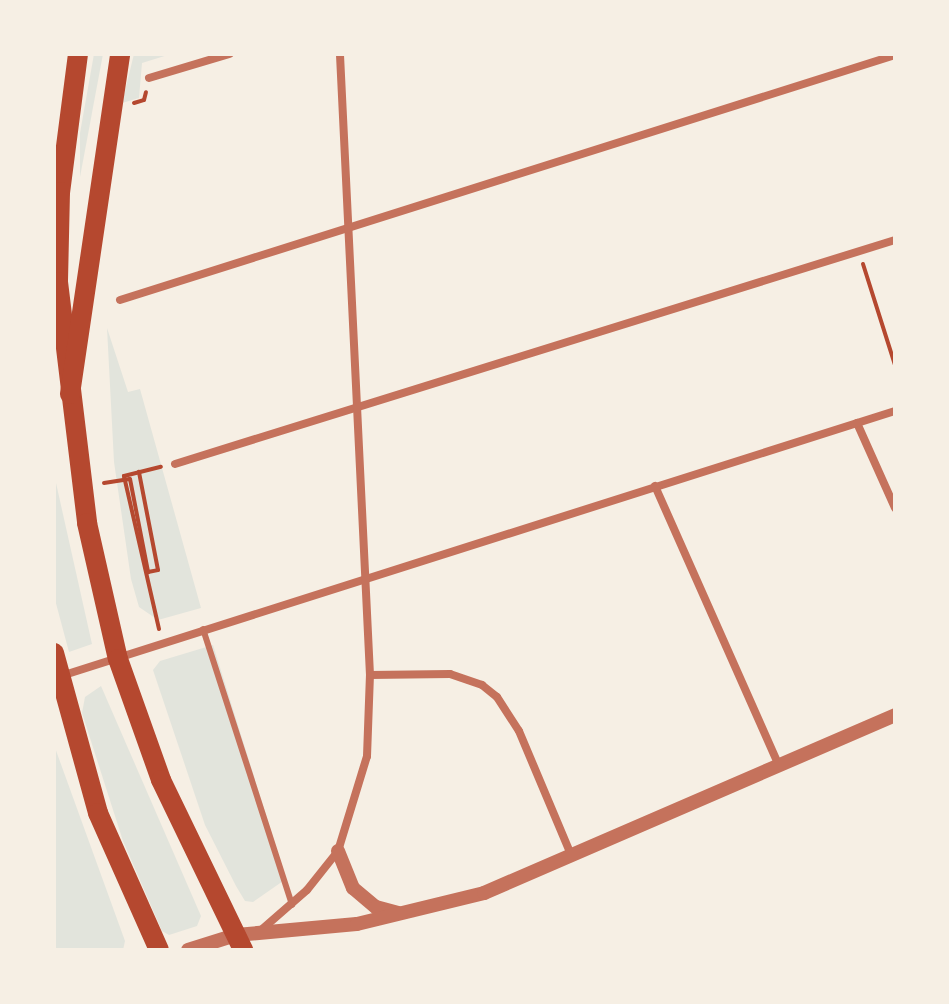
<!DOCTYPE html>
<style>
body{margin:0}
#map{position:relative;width:949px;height:1004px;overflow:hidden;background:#f6efe4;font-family:Helvetica,sans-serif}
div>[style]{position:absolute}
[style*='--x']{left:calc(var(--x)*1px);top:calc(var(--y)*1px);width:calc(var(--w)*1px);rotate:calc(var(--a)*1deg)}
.green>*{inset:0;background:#e2e4dc}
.path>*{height:4px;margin:-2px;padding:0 2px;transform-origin:2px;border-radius:2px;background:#b5482f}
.service>*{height:6px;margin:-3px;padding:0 3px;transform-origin:3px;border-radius:3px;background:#c5725c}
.minor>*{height:8px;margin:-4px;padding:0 4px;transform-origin:4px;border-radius:4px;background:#c5725c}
.tertiary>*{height:14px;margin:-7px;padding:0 7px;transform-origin:7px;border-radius:7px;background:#c5725c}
.primary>*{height:20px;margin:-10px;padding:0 10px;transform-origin:10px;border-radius:10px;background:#b5482f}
.trunk>*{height:20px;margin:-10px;padding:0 10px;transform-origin:10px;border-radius:10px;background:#b5482f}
span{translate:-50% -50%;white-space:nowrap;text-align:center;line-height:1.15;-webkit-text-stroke:8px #f6efe4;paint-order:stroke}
.frame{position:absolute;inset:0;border:56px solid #f6efe4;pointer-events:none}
</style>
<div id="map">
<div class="green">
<div style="clip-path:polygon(94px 54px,103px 54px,80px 177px,80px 133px)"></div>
<div style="clip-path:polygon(134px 54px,171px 54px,142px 63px,139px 98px,122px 103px)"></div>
<div style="clip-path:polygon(107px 328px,128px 392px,140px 389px,201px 608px,158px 620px,139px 607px,131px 579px,114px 462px)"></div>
<div style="clip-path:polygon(54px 474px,92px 644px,69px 652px,54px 596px)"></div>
<div style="clip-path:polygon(213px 645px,286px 879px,253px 902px,245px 901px,236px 886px,205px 825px,153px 670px,160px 661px)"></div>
<div style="clip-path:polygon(101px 686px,201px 916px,197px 926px,169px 935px,162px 931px,123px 841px,82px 713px,85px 697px)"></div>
<div style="clip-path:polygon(54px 745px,125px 941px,123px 950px,54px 950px)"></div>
</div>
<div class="path">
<div style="--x:134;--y:103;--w:10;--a:-17"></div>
<div style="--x:144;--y:100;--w:8;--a:-76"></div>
<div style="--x:863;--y:264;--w:106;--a:72.4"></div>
<div style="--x:104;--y:483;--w:26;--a:-9"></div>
<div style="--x:130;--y:479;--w:95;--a:79"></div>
<div style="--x:148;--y:572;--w:10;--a:-11"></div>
<div style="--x:158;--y:570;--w:100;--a:-101"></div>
<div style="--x:159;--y:629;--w:157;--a:-102.9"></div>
<div style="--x:124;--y:476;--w:38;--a:-14"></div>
</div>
<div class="service">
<div style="--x:203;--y:629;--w:290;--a:72.1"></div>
</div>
<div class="minor">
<div style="--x:149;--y:78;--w:84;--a:-16.7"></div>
<div style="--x:120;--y:300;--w:813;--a:-17.54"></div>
<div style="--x:857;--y:423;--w:93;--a:65.9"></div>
<div style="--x:175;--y:464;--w:754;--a:-17.28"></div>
<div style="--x:655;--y:486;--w:306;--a:66.1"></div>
<div style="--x:370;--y:675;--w:80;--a:-0.7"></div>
<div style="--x:450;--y:674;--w:34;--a:19"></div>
<div style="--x:482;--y:685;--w:19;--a:39"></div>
<div style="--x:497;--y:697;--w:40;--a:57.1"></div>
<div style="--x:519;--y:731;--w:137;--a:67.2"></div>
<div style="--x:61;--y:676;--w:875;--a:-17.63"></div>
<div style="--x:260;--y:931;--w:62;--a:-41.1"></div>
<div style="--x:307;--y:890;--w:50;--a:-51.5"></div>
<div style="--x:338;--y:851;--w:99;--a:-73"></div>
<div style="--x:367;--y:756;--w:81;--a:-87.9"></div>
<div style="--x:370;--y:675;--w:622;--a:-92.77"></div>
</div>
<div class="tertiary">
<div style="--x:338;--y:851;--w:40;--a:68"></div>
<div style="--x:353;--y:888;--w:30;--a:40"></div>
<div style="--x:376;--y:907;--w:23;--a:15"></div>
<div style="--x:188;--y:950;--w:50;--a:-17.4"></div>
<div style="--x:236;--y:935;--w:121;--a:-5.2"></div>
<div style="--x:357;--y:924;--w:131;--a:-13.7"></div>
<div style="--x:484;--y:893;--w:448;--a:-23.4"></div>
</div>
<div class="primary">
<div style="--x:78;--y:54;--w:139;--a:97.4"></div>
<div style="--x:60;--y:192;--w:90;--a:91.3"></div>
<div style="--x:58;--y:282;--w:243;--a:83.1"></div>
<div style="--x:87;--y:523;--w:139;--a:77.2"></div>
<div style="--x:118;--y:659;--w:128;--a:70.4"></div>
<div style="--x:161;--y:780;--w:189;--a:64.2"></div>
<div style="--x:54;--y:653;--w:166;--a:74.6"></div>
<div style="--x:98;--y:813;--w:150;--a:66"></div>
</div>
<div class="trunk">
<div style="--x:70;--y:394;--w:344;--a:-81.6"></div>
</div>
<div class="frame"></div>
</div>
